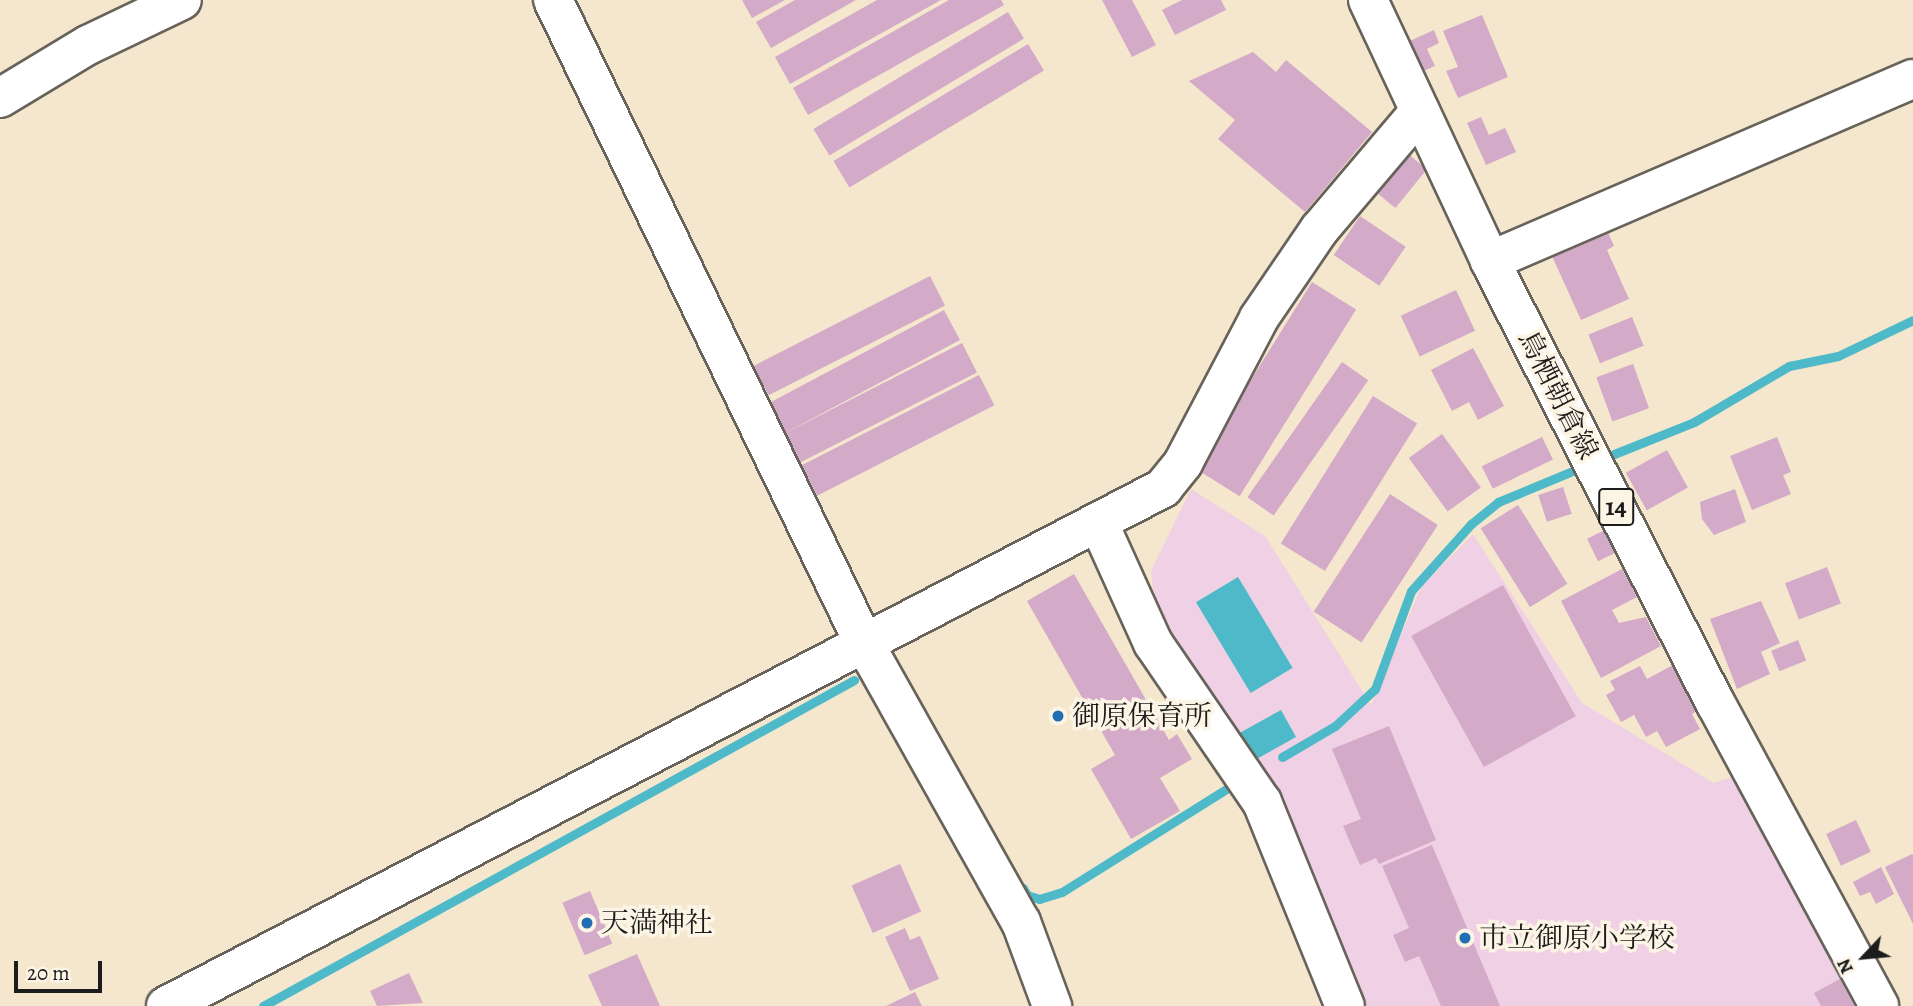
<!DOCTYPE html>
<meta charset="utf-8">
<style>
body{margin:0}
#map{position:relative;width:1913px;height:1006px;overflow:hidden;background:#f4e7cd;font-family:Alegreya,"Noto Serif JP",serif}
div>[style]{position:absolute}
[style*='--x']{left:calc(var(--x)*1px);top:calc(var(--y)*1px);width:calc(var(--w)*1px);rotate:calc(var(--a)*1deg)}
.built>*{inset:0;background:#f0d0e4}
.water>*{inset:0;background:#4ebac9;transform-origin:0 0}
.stream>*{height:9px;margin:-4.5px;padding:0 4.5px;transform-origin:4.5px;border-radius:4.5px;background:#4ebac9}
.building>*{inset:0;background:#d3aac7;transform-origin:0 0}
.roads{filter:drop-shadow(2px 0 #68635a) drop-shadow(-2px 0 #68635a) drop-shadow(0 2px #68635a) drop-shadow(0 -2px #68635a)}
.minor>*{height:38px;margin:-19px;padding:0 19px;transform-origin:19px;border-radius:19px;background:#fff}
.major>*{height:38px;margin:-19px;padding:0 19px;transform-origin:19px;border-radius:19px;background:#fff}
.dots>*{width:19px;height:19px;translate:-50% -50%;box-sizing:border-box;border:4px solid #fcf5e5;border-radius:50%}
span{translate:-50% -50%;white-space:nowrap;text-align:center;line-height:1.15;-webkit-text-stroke:7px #fcf5e5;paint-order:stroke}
.shield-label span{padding:2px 5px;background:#fcf5e5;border:2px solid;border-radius:5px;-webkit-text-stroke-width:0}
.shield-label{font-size:26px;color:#1c1c1c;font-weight:700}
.street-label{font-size:28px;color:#1c1c1c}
.poi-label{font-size:28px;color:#1c1c1c}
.left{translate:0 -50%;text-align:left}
.north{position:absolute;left:1829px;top:922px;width:70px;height:70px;-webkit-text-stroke:5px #fcf5e5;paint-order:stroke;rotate:244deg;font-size:19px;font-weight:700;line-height:28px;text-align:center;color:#1c1c1c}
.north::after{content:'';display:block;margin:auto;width:24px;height:32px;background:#1c1c1c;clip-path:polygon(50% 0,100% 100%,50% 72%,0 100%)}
.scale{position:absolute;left:14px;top:961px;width:88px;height:32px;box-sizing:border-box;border:4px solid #1c1c1c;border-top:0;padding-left:9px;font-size:21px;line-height:24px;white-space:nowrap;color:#1c1c1c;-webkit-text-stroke:5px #fcf5e5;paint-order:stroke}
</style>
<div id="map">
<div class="built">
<div style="clip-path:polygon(1191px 489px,1265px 536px,1371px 705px,1421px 587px,1473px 534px,1582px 703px,1714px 783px,1731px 777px,1861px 1006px,1355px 1006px,1156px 614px,1151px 571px)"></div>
</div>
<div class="water">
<div style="left:1238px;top:577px;width:106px;height:49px;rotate:59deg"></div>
<div style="left:1281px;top:710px;width:31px;height:47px;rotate:61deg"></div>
</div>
<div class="stream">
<div style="--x:1614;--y:454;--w:86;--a:-21.8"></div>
<div style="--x:1694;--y:422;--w:110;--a:-30.5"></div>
<div style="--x:1789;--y:366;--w:50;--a:-11.5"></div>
<div style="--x:1838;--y:356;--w:83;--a:-25.6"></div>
<div style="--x:1282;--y:757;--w:61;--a:-30.3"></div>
<div style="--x:1335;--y:726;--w:54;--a:-42.8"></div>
<div style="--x:1375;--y:689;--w:104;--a:-69.8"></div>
<div style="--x:1411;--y:591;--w:90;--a:-48.2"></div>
<div style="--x:1471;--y:524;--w:35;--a:-39"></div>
<div style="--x:1498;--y:502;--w:83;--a:-22.6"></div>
<div style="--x:1023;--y:888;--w:8;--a:60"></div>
<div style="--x:1027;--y:895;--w:13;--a:18"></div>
<div style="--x:1039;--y:899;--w:24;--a:-17"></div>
<div style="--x:1062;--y:892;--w:196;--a:-32.1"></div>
<div style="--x:263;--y:1006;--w:675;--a:-28.88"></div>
</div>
<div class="building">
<div style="clip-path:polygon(742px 0,785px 0,752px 18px)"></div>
<div style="clip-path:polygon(795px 0,856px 0,771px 48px,756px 22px)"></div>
<div style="clip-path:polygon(877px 0,941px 0,790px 84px,775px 57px)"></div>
<div style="clip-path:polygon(949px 0,1001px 0,1004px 5px,808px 115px,793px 88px)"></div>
<div style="clip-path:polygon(1102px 0,1132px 0,1156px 45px,1132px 57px)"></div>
<div style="clip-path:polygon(1182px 0,1221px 0,1226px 10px,1175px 35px,1162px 10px)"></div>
<div style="left:1008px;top:12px;width:31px;height:227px;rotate:59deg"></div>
<div style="clip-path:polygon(1482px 15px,1508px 77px,1458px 98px,1446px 71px,1458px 67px,1443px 31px)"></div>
<div style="clip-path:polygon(1434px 30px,1439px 43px,1427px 49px,1435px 66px,1414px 75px,1401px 45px)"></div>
<div style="left:1028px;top:44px;width:31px;height:227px;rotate:59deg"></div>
<div style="clip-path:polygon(1253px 52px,1276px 72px,1286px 60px,1372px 132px,1305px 212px,1218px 139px,1235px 120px,1189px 81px)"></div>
<div style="clip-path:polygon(1481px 117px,1489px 135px,1505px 128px,1516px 152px,1486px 165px,1467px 123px)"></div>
<div style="left:1402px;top:149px;width:32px;height:50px;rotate:39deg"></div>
<div style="left:1360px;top:216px;width:55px;height:47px;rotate:34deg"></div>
<div style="clip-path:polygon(1602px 218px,1614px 246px,1607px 250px,1629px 299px,1581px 320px,1546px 243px)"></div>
<div style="left:930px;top:276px;width:33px;height:198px;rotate:63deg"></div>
<div style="left:1312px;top:282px;width:52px;height:220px;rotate:32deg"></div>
<div style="left:1456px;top:290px;width:45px;height:61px;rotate:65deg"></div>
<div style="left:944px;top:310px;width:34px;height:198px;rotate:62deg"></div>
<div style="left:1632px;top:317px;width:31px;height:47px;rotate:68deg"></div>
<div style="left:962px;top:343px;width:33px;height:199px;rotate:63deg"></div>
<div style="clip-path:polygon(1473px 348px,1504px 406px,1478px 420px,1469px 402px,1452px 411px,1431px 370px)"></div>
<div style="left:1342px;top:362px;width:32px;height:165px;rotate:35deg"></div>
<div style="left:1633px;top:364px;width:47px;height:39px;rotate:70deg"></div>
<div style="left:979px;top:375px;width:34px;height:199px;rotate:63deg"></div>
<div style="left:1373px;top:396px;width:52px;height:174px;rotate:32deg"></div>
<div style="left:1442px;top:434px;width:66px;height:41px;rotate:54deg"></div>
<div style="left:1542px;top:437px;width:25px;height:67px;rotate:64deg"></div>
<div style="clip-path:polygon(1777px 437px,1791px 472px,1783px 475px,1791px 494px,1752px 510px,1730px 456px)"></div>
<div style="left:1667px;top:450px;width:43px;height:47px;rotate:61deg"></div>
<div style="left:1563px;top:487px;width:28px;height:26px;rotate:72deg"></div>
<div style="clip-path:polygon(1735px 489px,1746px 522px,1714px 535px,1702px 519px,1700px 502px)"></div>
<div style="left:1390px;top:494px;width:57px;height:140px;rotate:33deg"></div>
<div style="left:1518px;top:505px;width:93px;height:44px;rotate:58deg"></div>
<div style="left:1605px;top:530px;width:25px;height:20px;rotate:64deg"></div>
<div style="left:1827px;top:567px;width:39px;height:45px;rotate:69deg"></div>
<div style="clip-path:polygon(1622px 569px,1637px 597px,1612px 610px,1619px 623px,1646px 617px,1661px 646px,1601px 678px,1561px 601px)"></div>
<div style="clip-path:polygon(1074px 574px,1169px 740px,1177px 734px,1192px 759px,1160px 778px,1180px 811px,1131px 839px,1091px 769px,1115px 755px,1027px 601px)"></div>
<div style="left:1503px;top:585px;width:150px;height:105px;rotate:61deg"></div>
<div style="clip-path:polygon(1761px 601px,1780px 643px,1761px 652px,1770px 674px,1737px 689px,1710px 619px)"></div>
<div style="left:1798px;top:640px;width:22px;height:29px;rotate:68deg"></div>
<div style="clip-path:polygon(1673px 665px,1697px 711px,1692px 714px,1700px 729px,1666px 747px,1657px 731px,1646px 737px,1634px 715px,1621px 722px,1606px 695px,1615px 690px,1610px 681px,1640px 666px,1647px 679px)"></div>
<div style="clip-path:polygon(1389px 726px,1436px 840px,1379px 864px,1376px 858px,1360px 865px,1343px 826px,1361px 819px,1332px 749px)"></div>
<div style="left:1856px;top:820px;width:35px;height:33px;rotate:65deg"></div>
<div style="clip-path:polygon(1432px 845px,1500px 1006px,1441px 1006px,1419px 956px,1405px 962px,1393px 935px,1409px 928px,1382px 866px)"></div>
<div style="clip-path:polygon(1912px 854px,1913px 855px,1913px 924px,1885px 867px)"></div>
<div style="left:900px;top:864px;width:52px;height:53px;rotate:66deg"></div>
<div style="clip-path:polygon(1881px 867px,1894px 894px,1876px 904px,1870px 892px,1860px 896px,1853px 882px)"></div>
<div style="left:590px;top:891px;width:57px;height:30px;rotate:67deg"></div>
<div style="clip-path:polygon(905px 928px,910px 940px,920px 936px,939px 979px,910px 991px,885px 937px)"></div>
<div style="clip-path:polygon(637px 954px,660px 1006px,602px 1006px,588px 975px)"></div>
<div style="clip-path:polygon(409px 973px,423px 1003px,377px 1006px,370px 991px)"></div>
<div style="clip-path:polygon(1840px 979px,1854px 1006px,1821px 1006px,1814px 993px)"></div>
<div style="clip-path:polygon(915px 992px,922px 1006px,886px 1006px)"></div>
</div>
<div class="roads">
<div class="minor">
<div style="--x:553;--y:0;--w:712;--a:64.19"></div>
<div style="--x:863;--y:641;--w:322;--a:60.7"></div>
<div style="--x:1021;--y:922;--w:90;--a:69.7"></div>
<div style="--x:0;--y:98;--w:103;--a:-31.1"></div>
<div style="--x:88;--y:45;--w:104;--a:-25.6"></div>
<div style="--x:1490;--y:261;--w:460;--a:-23.3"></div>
<div style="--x:1099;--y:524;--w:131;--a:65.6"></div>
<div style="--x:1153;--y:643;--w:193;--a:55.6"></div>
<div style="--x:1262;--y:802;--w:220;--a:67.9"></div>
<div style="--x:166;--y:1006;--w:1124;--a:-27.45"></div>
<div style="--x:1163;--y:488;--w:32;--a:-51"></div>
<div style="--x:1183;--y:463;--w:164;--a:-62.3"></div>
<div style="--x:1259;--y:318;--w:107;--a:-55.7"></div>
<div style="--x:1319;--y:230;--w:156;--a:-49.7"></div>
</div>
<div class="major">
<div style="--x:1368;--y:0;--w:288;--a:64.9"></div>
<div style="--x:1490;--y:261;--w:497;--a:63"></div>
<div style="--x:1716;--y:704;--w:343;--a:61.6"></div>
</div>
</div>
<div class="dots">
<div style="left:1058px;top:716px;background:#1f6fb2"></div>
<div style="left:587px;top:923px;background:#1f6fb2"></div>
<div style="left:1465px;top:938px;background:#1f6fb2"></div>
</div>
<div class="shield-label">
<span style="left:1616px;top:507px">14</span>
</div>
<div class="street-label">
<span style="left:1558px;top:395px;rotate:63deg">鳥栖朝倉線</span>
</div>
<div class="poi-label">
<span class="left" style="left:1072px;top:716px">御原保育所</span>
<span class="left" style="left:601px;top:923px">天満神社</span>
<span class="left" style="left:1479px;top:938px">市立御原小学校</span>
</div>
<div class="north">N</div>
<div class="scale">20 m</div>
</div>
